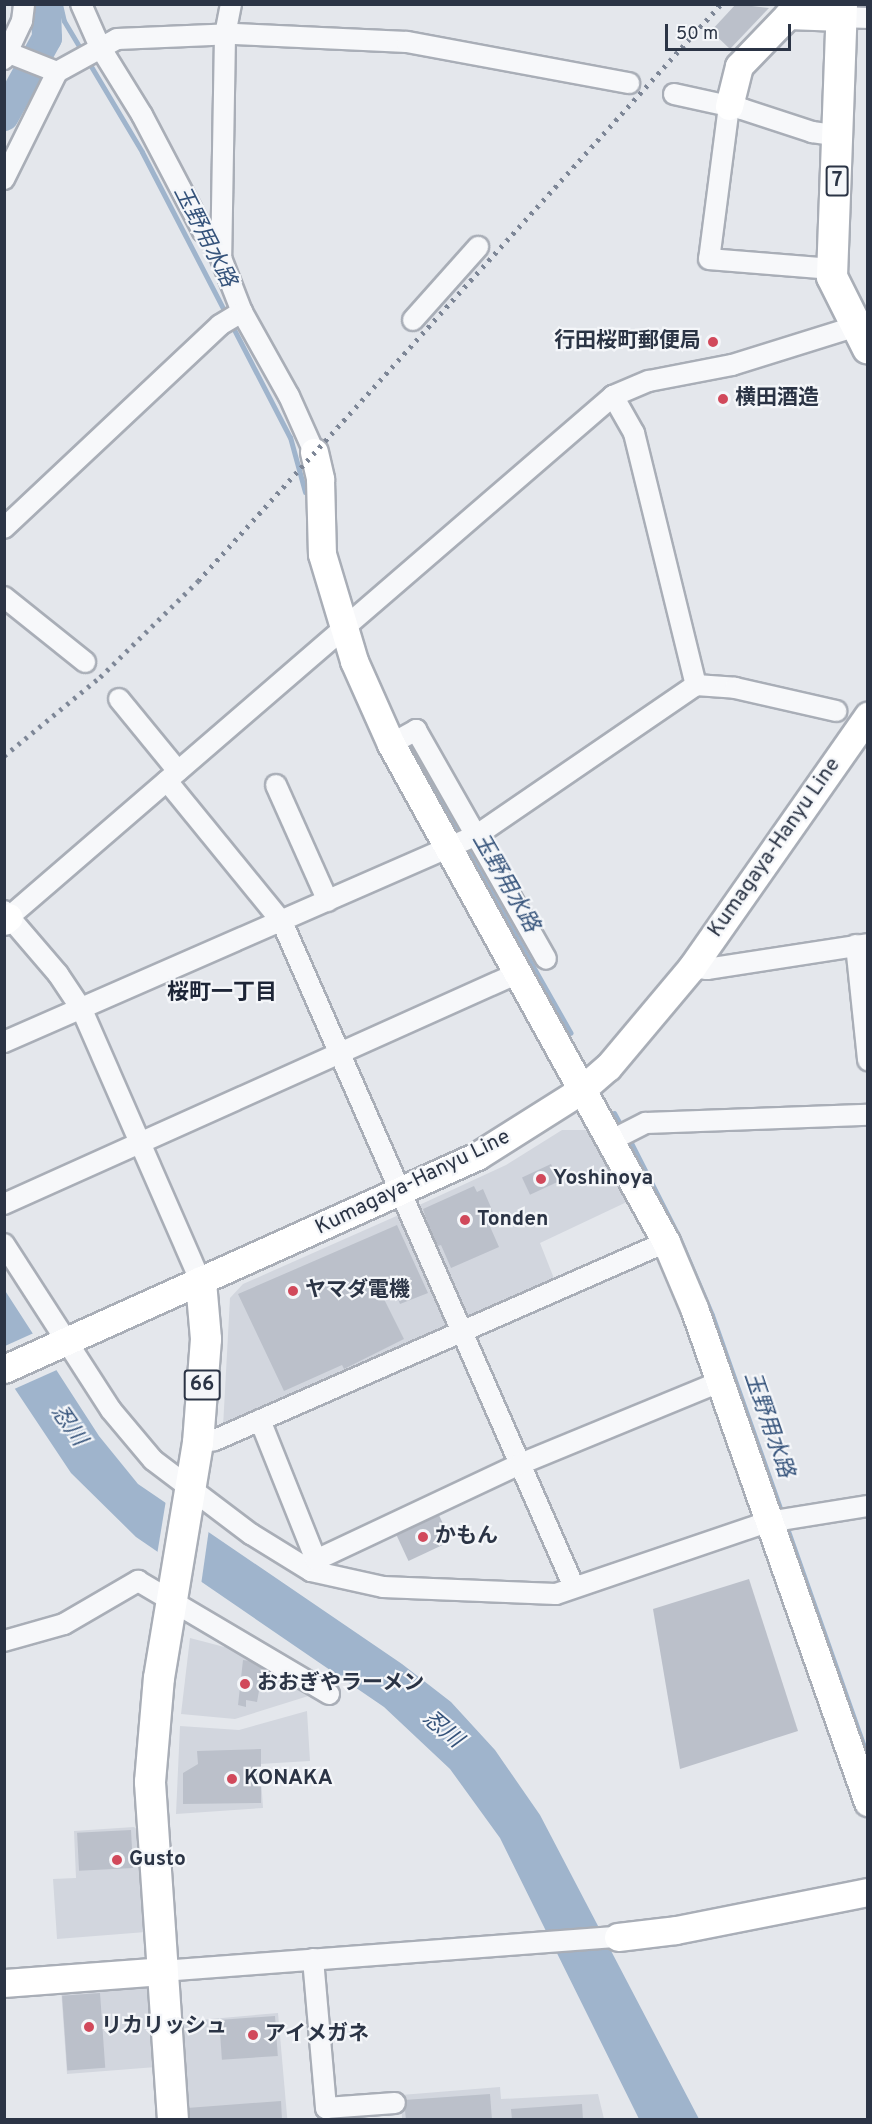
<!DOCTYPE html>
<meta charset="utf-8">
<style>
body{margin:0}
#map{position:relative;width:872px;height:2124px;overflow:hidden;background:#e4e7ec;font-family:Overpass,"Noto Sans JP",sans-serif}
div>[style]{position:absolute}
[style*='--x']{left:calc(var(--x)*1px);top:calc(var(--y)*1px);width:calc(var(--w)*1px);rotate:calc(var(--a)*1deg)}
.built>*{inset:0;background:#d2d6de;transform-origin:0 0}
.water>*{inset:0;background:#9fb4cc}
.pier>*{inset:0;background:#e4e7ec}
.stream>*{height:5px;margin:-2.5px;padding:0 2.5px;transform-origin:2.5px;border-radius:2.5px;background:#9fb4cc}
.river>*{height:30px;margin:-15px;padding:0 15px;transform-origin:15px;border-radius:15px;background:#9fb4cc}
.building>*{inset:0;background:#bbc0ca;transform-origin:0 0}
.roads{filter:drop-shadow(2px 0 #a9aeb7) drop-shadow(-2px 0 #a9aeb7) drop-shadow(0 2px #a9aeb7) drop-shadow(0 -2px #a9aeb7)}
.street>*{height:20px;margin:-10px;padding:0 10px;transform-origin:10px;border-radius:10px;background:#f7f8fa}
.secondary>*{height:27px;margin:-13.5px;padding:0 13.5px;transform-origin:13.5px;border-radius:13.5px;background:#fff}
.primary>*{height:30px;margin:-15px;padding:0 15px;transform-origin:15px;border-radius:15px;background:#fff}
.rail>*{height:4.5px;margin-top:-2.25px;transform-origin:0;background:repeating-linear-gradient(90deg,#7d8696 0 3px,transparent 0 9px)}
.dots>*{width:16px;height:16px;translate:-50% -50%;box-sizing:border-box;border:3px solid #f4f6f9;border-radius:50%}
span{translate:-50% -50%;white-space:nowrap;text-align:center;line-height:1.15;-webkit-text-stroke:4.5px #f4f6f9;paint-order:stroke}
.shield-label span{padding:2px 4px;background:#f4f6f9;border:2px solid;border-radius:4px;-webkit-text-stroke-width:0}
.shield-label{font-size:20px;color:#2b3445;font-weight:700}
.poi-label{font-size:21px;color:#2b3445;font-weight:700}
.right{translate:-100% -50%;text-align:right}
.left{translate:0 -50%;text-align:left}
.street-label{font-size:21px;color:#2b3445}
.water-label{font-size:22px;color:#34527a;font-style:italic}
.neighbourhood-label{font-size:22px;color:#1d2536;font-weight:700}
.frame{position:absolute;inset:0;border:6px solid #2b3445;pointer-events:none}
.scale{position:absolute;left:665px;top:24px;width:126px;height:27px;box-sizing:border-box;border:3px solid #2b3445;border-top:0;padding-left:8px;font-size:18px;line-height:21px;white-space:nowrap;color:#2b3445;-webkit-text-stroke:4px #f4f6f9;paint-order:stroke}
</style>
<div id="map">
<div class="built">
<div style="clip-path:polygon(562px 1130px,594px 1130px,631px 1200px,540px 1243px,555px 1281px,465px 1322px,415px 1207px,506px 1165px)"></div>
<div style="clip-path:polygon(401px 1214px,449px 1324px,448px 1330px,223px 1427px,230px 1298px,243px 1284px)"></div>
<div style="clip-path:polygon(190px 1638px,255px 1655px,318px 1693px,235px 1719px,181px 1714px)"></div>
<div style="clip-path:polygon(307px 1711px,310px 1761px,260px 1764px,263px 1808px,176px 1814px,180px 1726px,239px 1730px)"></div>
<div style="clip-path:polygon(134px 1827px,139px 1831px,146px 1932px,57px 1939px,53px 1879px,76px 1878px,74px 1831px)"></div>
<div style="clip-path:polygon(143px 1982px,150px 1989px,156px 2067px,67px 2074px,61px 1988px)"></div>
<div style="left:278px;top:2013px;width:106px;height:99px;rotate:85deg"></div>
<div style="clip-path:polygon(500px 2087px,501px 2099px,598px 2094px,604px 2119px,402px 2119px,401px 2095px)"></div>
</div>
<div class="water">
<div style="clip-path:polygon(4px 1289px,99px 1436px,138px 1484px,402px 1664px,451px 1702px,495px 1750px,540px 1815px,699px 2119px,639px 2119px,500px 1838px,450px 1769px,384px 1707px,136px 1537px,71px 1473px,5px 1374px)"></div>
</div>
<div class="pier">
<div style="clip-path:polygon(36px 1332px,59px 1369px,12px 1390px,4px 1379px,5px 1346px)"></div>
<div style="clip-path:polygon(166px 1500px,209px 1529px,201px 1585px,157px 1555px)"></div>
</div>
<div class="stream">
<div style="--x:60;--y:4;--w:17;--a:77"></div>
<div style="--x:64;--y:21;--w:152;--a:59.2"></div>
<div style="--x:142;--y:152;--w:321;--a:62.6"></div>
<div style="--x:290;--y:437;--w:57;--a:74.7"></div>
<div style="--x:410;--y:749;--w:326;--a:60.5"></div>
<div style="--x:614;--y:1113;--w:18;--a:61"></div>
<div style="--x:628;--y:1137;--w:110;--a:63"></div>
<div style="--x:678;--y:1235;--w:87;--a:67"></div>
<div style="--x:712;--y:1315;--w:471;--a:70.6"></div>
</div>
<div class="river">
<div style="--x:4;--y:116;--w:89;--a:-61.1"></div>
<div style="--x:47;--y:38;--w:34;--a:-92"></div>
</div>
<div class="building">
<div style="clip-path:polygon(736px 4px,769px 8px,730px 49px,711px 31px)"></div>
<div style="left:551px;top:1164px;width:19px;height:32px;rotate:65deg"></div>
<div style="clip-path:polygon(474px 1186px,477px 1192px,483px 1189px,496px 1219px,488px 1222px,499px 1247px,451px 1268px,441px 1245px,435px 1247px,423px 1209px)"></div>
<div style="clip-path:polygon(397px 1225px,428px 1293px,400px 1304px,396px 1294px,384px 1299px,404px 1339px,344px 1369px,342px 1365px,284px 1391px,238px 1294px)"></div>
<div style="left:438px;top:1513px;width:31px;height:47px;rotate:65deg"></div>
<div style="clip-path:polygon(749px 1579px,798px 1731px,680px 1769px,653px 1609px)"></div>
<div style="clip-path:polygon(243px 1660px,264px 1663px,257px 1702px,246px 1700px,246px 1707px,238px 1705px)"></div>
<div style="clip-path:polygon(261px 1749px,261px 1803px,183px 1804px,183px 1773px,198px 1764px,197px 1751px)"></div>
<div style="left:131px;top:1830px;width:38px;height:54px;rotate:87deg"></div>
<div style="left:100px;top:1993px;width:75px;height:38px;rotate:86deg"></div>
<div style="left:275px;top:2016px;width:40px;height:56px;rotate:86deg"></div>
<div style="clip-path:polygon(490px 2094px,492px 2120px,406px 2120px,404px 2100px)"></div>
<div style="clip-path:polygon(281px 2101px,282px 2120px,188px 2120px,187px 2108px)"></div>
<div style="clip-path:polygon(582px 2104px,583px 2120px,512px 2120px,511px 2109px)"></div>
</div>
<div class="roads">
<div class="street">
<div style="--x:81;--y:4;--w:47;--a:66.2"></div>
<div style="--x:100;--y:47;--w:80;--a:58.3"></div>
<div style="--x:142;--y:115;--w:131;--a:62.3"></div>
<div style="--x:203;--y:231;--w:21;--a:41"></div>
<div style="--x:231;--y:4;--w:33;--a:101"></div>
<div style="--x:225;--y:36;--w:222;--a:91"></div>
<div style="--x:221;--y:258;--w:58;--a:68.7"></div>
<div style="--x:242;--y:312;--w:96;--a:60.8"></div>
<div style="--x:289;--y:396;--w:61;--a:65.9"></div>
<div style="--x:841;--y:17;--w:27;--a:2"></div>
<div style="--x:4;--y:51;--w:57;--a:21.6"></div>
<div style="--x:4;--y:59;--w:42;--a:-64.7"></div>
<div style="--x:22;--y:21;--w:17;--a:-83"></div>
<div style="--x:674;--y:94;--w:70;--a:12.4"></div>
<div style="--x:742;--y:109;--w:74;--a:18.2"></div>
<div style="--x:812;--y:132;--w:27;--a:8"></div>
<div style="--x:729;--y:106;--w:154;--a:97.4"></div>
<div style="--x:709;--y:259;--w:123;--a:4.6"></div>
<div style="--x:4;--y:179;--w:119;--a:-63.6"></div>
<div style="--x:57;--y:72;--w:68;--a:-28.8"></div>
<div style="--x:117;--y:39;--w:118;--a:-2.4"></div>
<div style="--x:235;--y:34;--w:172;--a:2.7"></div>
<div style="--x:407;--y:42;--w:226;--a:10.5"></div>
<div style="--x:413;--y:320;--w:98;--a:-48.3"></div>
<div style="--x:613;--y:396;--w:43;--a:60.4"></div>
<div style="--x:634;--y:433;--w:260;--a:76.2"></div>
<div style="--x:4;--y:528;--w:296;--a:-43.2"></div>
<div style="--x:220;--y:325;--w:26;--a:-31"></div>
<div style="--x:4;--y:597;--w:104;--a:38.7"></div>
<div style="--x:119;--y:699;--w:93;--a:50.7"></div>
<div style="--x:391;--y:744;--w:29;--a:-29"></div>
<div style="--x:416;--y:730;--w:263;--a:60.4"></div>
<div style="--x:167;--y:781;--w:182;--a:50.8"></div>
<div style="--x:282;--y:922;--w:726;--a:66.29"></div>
<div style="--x:276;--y:785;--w:127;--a:65.9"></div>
<div style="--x:4;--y:911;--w:83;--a:49.4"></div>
<div style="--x:58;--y:974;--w:43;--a:56.3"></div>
<div style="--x:82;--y:1010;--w:297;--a:66.4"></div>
<div style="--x:9;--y:917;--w:798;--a:-40.78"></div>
<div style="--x:613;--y:396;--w:39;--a:-23"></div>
<div style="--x:649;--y:381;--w:85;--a:-10.9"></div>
<div style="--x:732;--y:365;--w:141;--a:-17.3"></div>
<div style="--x:856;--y:945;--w:116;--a:84"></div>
<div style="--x:692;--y:967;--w:15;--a:8"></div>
<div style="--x:707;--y:969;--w:163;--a:-8.8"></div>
<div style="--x:4;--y:1042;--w:516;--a:-23.64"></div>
<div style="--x:477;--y:835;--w:265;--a:-34.4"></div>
<div style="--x:696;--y:685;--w:39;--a:4"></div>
<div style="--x:735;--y:688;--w:104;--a:12.8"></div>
<div style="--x:612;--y:1140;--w:38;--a:-27"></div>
<div style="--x:646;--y:1123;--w:222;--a:-2.1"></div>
<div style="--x:4;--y:1204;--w:564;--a:-24.2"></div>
<div style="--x:4;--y:1244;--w:197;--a:57.2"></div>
<div style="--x:111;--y:1410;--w:65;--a:50"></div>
<div style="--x:153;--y:1460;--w:123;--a:37.1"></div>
<div style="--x:251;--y:1534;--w:70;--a:31.7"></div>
<div style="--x:311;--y:1571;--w:74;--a:12.5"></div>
<div style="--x:383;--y:1587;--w:173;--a:2.3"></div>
<div style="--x:556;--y:1594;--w:224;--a:-18.8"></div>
<div style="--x:768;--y:1522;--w:101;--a:-9.1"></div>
<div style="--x:260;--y:1420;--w:151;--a:68.2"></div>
<div style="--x:198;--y:1443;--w:17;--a:-10"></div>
<div style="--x:215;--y:1440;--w:493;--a:-23.7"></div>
<div style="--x:311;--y:1571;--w:12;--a:-66"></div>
<div style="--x:316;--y:1560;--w:223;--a:-25.2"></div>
<div style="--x:518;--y:1465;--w:217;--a:-22.4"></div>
<div style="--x:4;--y:1641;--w:62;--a:-15.8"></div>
<div style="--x:64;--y:1624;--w:86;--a:-30.2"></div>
<div style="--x:138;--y:1581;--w:222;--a:30.6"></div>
<div style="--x:313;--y:1959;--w:150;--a:85"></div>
<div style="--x:326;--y:2108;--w:69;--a:-4.1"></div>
<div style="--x:162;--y:1971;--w:457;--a:-4.3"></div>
</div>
<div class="secondary">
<div style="--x:729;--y:106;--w:41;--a:-76"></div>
<div style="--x:739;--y:66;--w:71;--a:-46.1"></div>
<div style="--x:788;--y:15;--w:53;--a:2.2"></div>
<div style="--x:314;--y:452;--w:28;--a:77"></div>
<div style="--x:320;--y:479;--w:75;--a:88.5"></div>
<div style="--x:322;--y:554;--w:112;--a:73.3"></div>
<div style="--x:354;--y:661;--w:91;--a:66"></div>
<div style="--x:391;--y:744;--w:569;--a:61.09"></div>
<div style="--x:666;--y:1242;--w:72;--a:67"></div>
<div style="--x:694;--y:1308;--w:524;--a:70.6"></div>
<div style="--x:4;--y:921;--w:6;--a:-39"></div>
<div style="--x:4;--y:1369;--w:519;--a:-24.24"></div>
<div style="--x:477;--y:1156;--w:122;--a:-32.3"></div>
<div style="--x:580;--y:1091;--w:37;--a:-41"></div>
<div style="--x:608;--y:1067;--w:131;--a:-50"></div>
<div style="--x:692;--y:967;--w:307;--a:-55"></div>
<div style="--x:618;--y:1937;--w:58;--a:-6.9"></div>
<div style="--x:676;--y:1930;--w:196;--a:-11.2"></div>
<div style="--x:4;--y:1983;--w:158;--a:-4.3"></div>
</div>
<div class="primary">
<div style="--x:842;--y:4;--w:273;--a:92.1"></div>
<div style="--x:832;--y:277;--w:80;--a:63.4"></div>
<div style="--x:173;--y:2120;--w:339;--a:-93.9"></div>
<div style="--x:150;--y:1782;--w:104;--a:-85.1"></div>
<div style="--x:159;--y:1678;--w:238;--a:-80.6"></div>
<div style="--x:198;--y:1443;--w:104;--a:-85.6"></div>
<div style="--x:206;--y:1339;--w:57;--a:-95"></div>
</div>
</div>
<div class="rail">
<div style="--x:4;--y:756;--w:124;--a:-39.5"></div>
<div style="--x:100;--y:677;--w:137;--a:-44.4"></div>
<div style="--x:198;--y:581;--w:779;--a:-47.81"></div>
</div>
<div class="dots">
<div style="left:713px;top:342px;background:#d1495b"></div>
<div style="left:723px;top:399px;background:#d1495b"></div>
<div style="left:541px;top:1179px;background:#d1495b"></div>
<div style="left:465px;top:1220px;background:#d1495b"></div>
<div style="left:293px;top:1291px;background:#d1495b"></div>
<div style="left:423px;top:1537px;background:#d1495b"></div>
<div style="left:245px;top:1684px;background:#d1495b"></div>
<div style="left:232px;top:1779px;background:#d1495b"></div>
<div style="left:117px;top:1860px;background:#d1495b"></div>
<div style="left:89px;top:2027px;background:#d1495b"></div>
<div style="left:253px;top:2035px;background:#d1495b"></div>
</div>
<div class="shield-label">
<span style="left:837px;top:181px">7</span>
<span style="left:202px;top:1385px">66</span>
</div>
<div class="poi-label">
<span class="right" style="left:701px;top:342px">行田桜町郵便局</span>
<span class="left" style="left:735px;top:399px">横田酒造</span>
<span class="left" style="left:553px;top:1179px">Yoshinoya</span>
<span class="left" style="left:477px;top:1220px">Tonden</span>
<span class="left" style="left:305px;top:1291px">ヤマダ電機</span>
<span class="left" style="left:435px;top:1537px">かもん</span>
<span class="left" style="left:257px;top:1684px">おおぎやラーメン</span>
<span class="left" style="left:244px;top:1779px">KONAKA</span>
<span class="left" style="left:129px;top:1860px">Gusto</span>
<span class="left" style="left:101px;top:2027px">リカリッシュ</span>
<span class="left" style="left:265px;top:2035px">アイメガネ</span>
</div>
<div class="street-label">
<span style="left:775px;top:848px;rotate:-55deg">Kumagaya-Hanyu Line</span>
<span style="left:413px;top:1183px;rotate:-26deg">Kumagaya-Hanyu Line</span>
</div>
<div class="water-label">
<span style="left:204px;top:237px;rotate:63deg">玉野用水路</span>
<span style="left:505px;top:883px;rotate:60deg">玉野用水路</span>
<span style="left:768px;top:1425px;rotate:71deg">玉野用水路</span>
<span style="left:68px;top:1426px;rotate:55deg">忍川</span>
<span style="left:442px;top:1730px;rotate:40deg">忍川</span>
</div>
<div class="neighbourhood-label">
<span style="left:222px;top:994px">桜町一丁目</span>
</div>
<div class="frame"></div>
<div class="scale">50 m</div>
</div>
